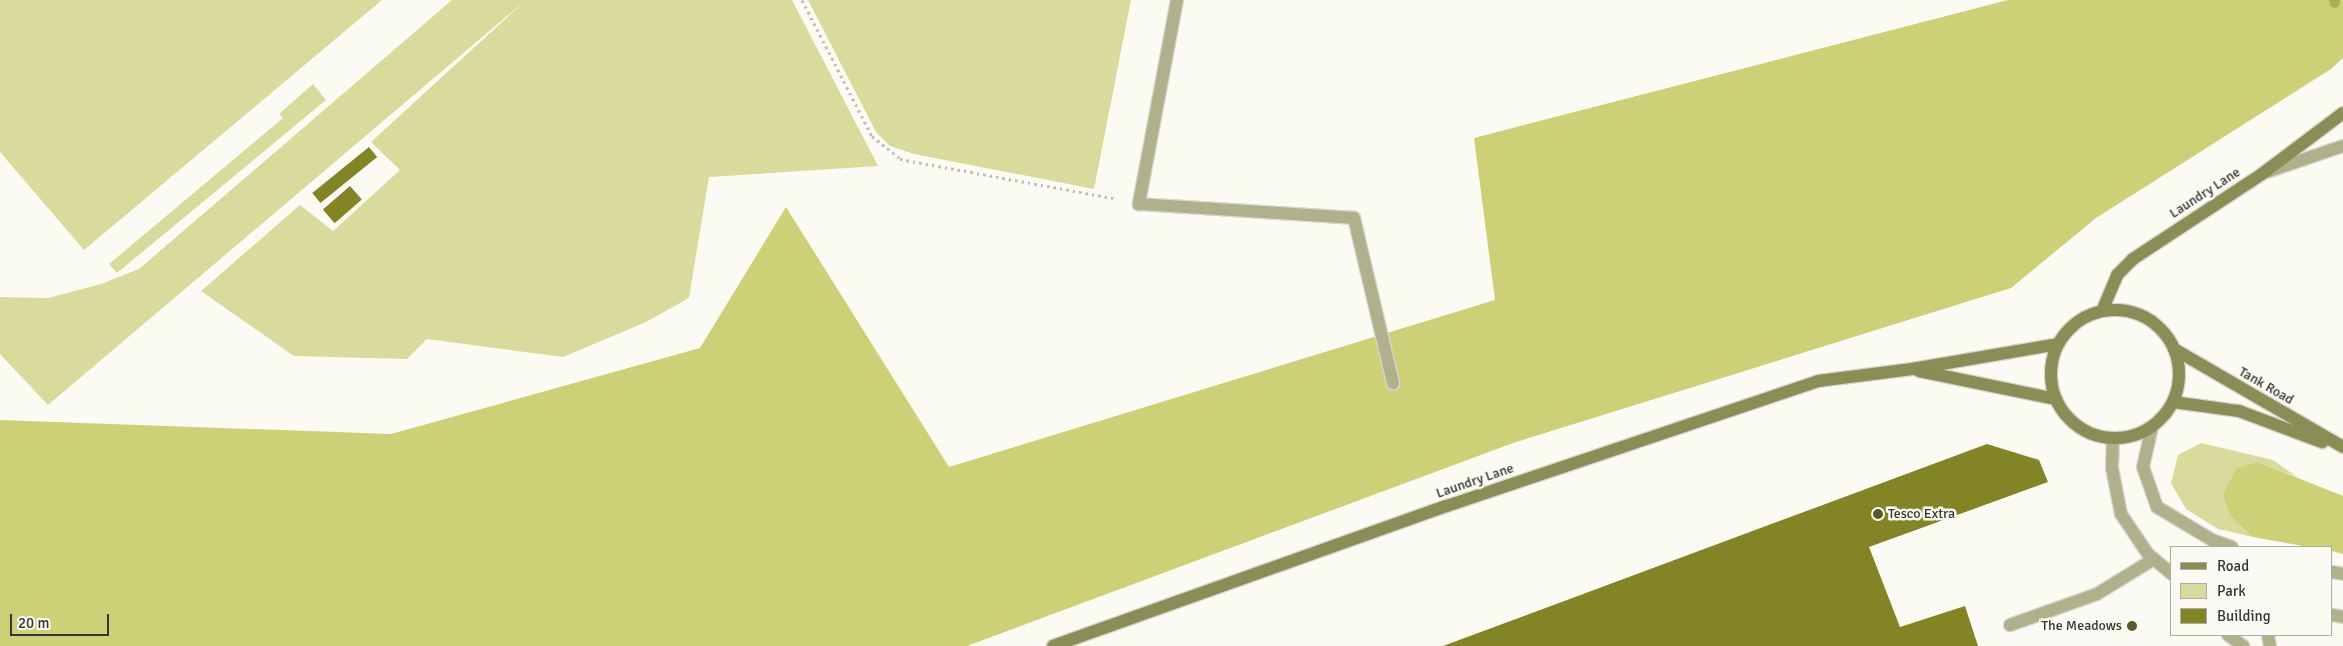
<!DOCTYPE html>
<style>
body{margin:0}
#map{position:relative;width:2343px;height:646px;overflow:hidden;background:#fbfbf3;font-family:Signika,sans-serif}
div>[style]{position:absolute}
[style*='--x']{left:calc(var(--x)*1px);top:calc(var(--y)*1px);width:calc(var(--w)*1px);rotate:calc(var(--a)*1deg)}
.green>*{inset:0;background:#d8db9b}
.forest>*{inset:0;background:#cdd076}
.stream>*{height:10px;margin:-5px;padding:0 5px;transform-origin:5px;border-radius:5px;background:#aaad53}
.building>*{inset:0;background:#828426;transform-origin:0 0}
.path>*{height:3px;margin-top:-1.5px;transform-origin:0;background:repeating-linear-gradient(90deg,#bebeb7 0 2.5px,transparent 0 6.5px)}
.roads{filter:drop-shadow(1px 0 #d7d7d0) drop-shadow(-1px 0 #d7d7d0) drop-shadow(0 1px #d7d7d0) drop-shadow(0 -1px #d7d7d0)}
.lane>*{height:12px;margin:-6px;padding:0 6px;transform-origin:6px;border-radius:6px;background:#afb18c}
.secondary>*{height:12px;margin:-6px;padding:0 6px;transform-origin:6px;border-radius:6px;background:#8a8d55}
.secondary>.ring{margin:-6px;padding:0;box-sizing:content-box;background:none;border:12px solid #8a8d55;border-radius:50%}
.dots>*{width:14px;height:14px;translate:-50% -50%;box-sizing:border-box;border:2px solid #fbfbf3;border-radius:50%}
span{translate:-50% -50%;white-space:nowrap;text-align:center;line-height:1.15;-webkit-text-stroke:5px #fbfbf3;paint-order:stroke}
.street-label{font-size:14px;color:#353532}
.poi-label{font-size:14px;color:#353532}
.left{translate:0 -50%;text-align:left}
.right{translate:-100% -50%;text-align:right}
.legend{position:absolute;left:2170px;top:546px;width:162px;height:90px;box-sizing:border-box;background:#fbfbf3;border:1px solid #acaca6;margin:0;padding:6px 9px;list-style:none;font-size:15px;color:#353532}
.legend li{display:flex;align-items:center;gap:10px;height:25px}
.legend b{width:25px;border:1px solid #acaca6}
.scale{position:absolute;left:10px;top:614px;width:99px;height:22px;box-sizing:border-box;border:2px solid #353532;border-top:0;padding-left:6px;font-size:15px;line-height:18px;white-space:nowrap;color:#353532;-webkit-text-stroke:4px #fbfbf3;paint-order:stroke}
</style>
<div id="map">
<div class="green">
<div style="clip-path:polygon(0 0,382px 0,84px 250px,0 152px)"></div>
<div style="clip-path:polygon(452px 0,792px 0,878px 166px,709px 177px,689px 298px,646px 322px,563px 357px,427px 339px,407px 359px,294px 356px,201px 291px,300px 205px,333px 231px,400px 170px,371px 142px,526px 0,48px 405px,0 354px,0 297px,48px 298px,101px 284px,139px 269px)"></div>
<div style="clip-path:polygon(808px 0,1131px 0,1094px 189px,914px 154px,890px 146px,876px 132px)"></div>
<div style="clip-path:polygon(313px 84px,326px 100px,117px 273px,109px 264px,283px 118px,279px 114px)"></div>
<div style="clip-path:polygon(2201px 443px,2273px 460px,2297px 477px,2258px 462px,2230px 516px,2253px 537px,2218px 529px,2186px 509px,2171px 483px,2178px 455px)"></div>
</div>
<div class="forest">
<div style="clip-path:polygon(2008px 0,2343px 0,2343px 58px,2331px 69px,2096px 218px,2011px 288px,1513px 443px,967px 646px,0 646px,0 420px,391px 434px,700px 348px,786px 207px,949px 467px,1495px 300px,1474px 138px)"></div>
<div style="clip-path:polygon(2258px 462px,2343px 496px,2343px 554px,2332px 551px,2332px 547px,2309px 547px,2253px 537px,2230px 516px,2223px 494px,2237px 468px)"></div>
</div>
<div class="stream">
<div style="--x:2334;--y:0;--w:3;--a:72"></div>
</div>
<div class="building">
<div style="left:369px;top:147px;width:13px;height:73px;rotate:51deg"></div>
<div style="left:350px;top:186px;width:18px;height:36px;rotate:49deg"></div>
<div style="clip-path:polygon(1987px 444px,2039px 460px,2048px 482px,1869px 547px,1900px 627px,1965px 606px,1978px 646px,1443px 646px)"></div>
</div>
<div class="path">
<div style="--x:802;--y:0;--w:153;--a:62.8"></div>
<div style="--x:872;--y:136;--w:36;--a:39"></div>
<div style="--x:900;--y:159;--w:221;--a:10.4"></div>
</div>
<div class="roads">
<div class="lane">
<div style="--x:1177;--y:0;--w:208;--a:100.6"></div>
<div style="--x:1139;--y:204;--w:215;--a:3.7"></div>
<div style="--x:1354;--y:218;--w:170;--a:76.7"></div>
<div style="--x:2267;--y:172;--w:80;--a:-18.9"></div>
<div style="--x:2152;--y:427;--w:41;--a:102.7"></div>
<div style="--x:2143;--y:467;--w:42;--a:70.7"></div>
<div style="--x:2157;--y:507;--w:64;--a:31"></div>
<div style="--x:2212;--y:540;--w:21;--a:19"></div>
<div style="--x:2113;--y:438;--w:30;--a:92"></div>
<div style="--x:2112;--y:468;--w:47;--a:78.9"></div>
<div style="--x:2121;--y:514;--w:48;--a:56"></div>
<div style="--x:2148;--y:554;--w:31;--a:40"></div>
<div style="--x:2332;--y:572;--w:11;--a:10"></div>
<div style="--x:2332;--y:615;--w:11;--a:10"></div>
<div style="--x:2010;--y:625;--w:92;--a:-19.6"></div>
<div style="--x:2097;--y:594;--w:67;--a:-31.6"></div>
<div style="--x:2228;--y:635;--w:19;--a:36"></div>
<div style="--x:2268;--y:635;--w:11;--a:80"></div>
</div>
<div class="secondary">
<div class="ring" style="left:2051px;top:310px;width:116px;height:116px"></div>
<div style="--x:2102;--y:311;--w:39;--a:-67"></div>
<div style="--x:2117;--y:275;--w:23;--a:-45"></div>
<div style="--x:2133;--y:259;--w:154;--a:-33.4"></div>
<div style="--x:2262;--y:174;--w:101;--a:-37"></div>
<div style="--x:2174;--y:349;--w:195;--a:30.1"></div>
<div style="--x:1919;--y:371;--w:140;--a:11.6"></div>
<div style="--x:2173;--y:402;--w:67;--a:7.8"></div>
<div style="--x:2239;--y:411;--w:89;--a:20.5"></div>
<div style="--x:1053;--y:646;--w:418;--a:-19.6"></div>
<div style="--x:1447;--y:506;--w:391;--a:-18.6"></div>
<div style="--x:1818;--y:381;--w:95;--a:-7.3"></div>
<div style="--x:1912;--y:369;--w:148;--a:-9.7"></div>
</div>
</div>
<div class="dots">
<div style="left:1878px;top:514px;background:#595a27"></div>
<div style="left:2132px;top:626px;background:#595a27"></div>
</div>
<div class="street-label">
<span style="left:2205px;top:193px;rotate:-33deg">Laundry Lane</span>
<span style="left:2266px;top:386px;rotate:30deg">Tank Road</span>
<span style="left:1475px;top:481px;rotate:-19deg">Laundry Lane</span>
</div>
<div class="poi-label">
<span class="left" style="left:1888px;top:514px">Tesco Extra</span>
<span class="right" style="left:2122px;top:626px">The Meadows</span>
</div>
<ul class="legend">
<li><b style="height:6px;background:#8a8d55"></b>Road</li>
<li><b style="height:14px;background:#d8db9b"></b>Park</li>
<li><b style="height:14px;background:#828426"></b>Building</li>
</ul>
<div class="scale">20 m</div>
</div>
